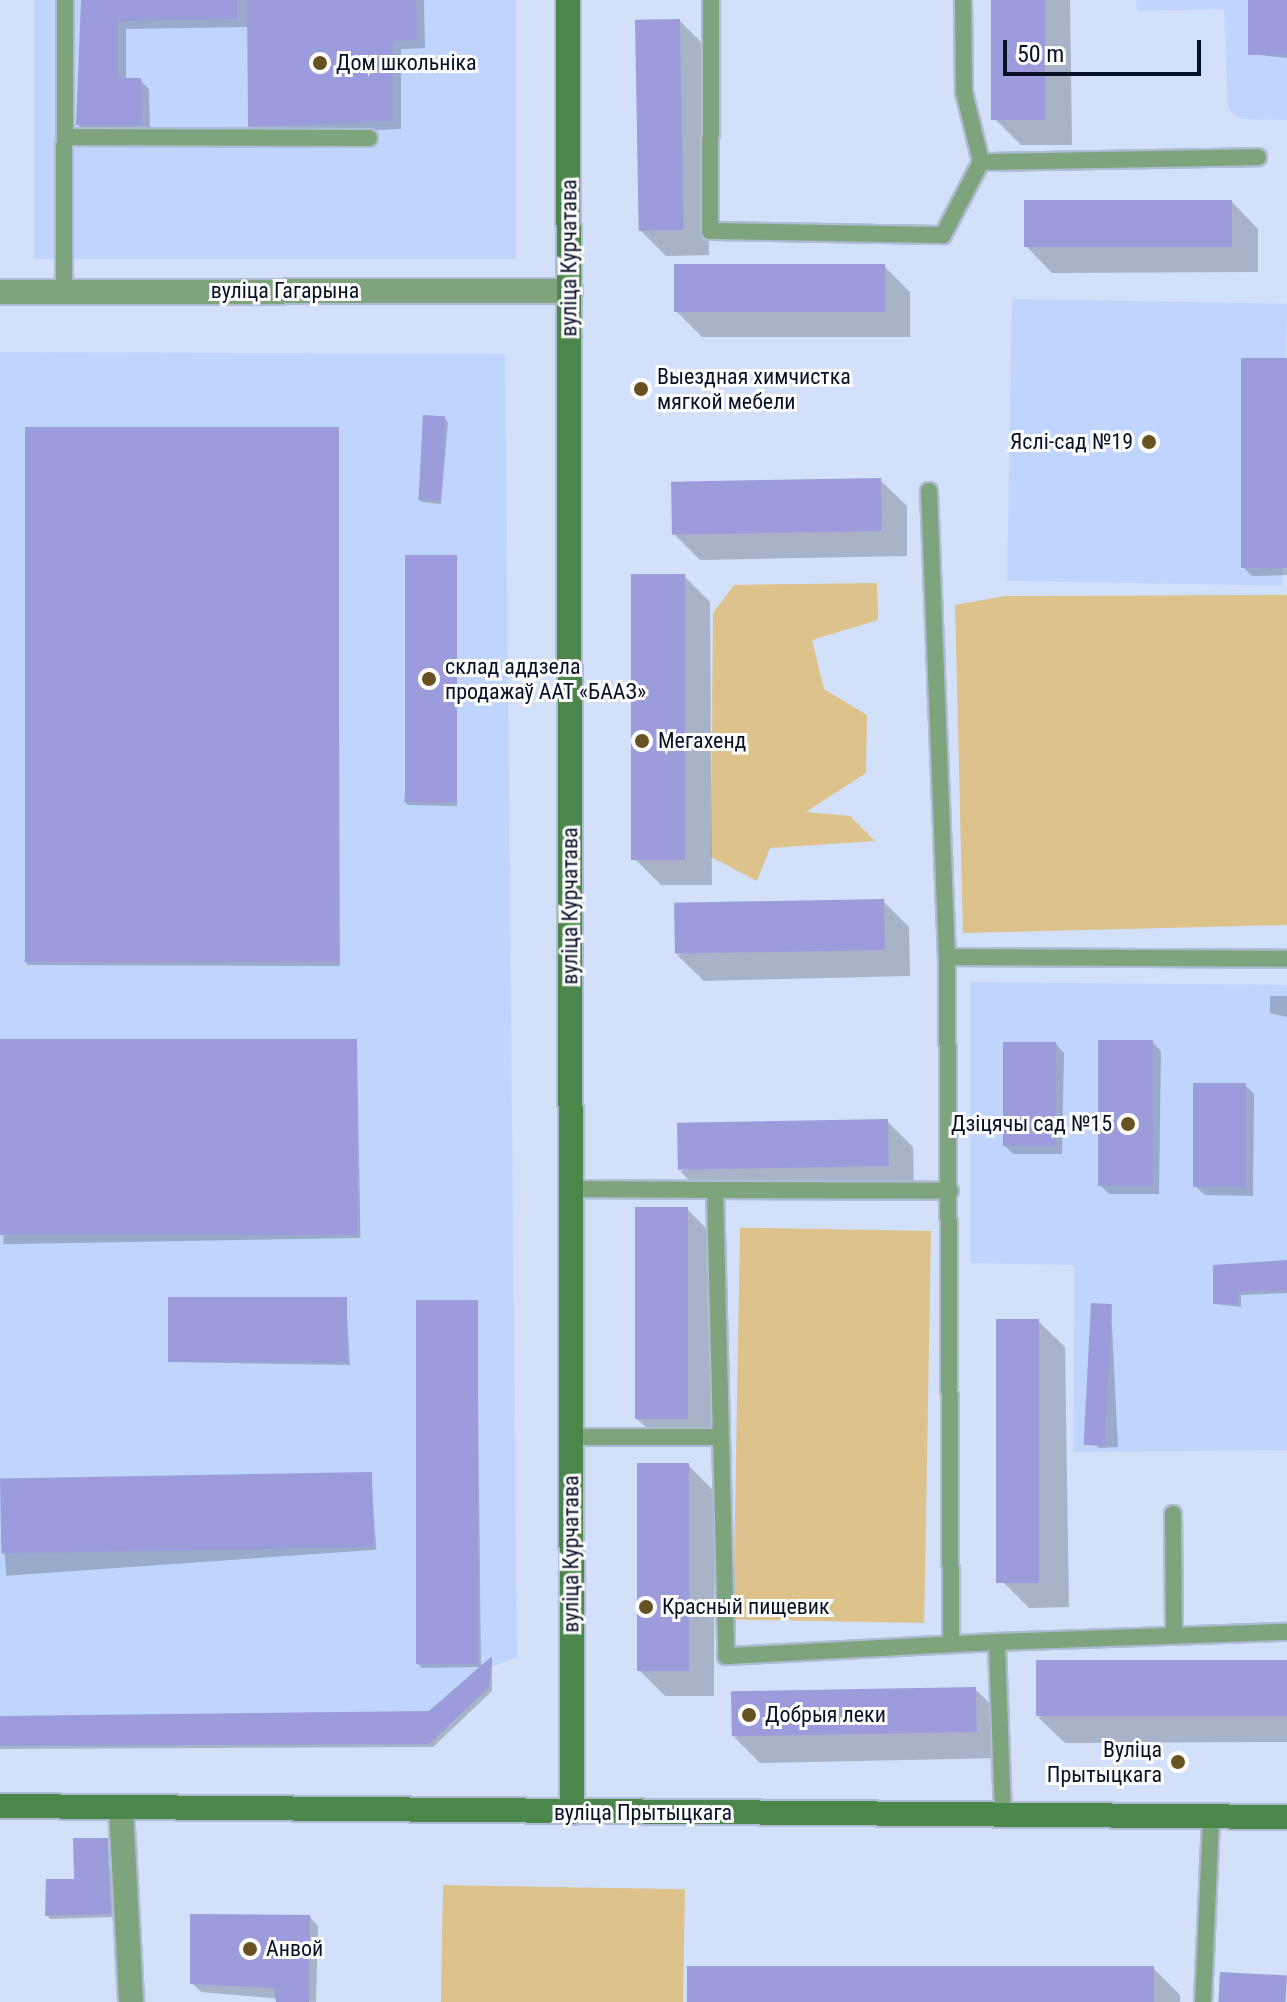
<!DOCTYPE html>
<meta charset="utf-8">
<style>
body{margin:0}
#map{position:relative;width:1287px;height:2002px;overflow:hidden;background:#d3e0f9;font-family:"Roboto Condensed",sans-serif}
div>[style]{position:absolute}
[style*='--x']{left:calc(var(--x)*1px);top:calc(var(--y)*1px);width:calc(var(--w)*1px);rotate:calc(var(--a)*1deg)}
.built>*{inset:0;background:#c0d5fe;transform-origin:0 0}
.green>*{inset:0;background:#ddc28c;transform-origin:0 0}
.shadow>*{inset:0;background:#0003;transform-origin:0 0}
.building>*{inset:0;background:#9c9cdc;transform-origin:0 0}
.roads{filter:drop-shadow(2px 0 #aebbd3) drop-shadow(-2px 0 #aebbd3) drop-shadow(0 2px #aebbd3) drop-shadow(0 -2px #aebbd3)}
.lane>*{height:16px;margin:-8px;padding:0 8px;transform-origin:8px;border-radius:8px;background:#7da47c}
.street>*{height:24px;margin:-12px;padding:0 12px;transform-origin:12px;border-radius:12px;background:#7da47c}
.secondary>*{height:24px;margin:-12px;padding:0 12px;transform-origin:12px;border-radius:12px;background:#4b864b}
.dots>*{width:22px;height:22px;translate:-50% -50%;box-sizing:border-box;border:4px solid #fff;border-radius:50%}
span{translate:-50% -50%;white-space:nowrap;text-align:center;line-height:1.15;-webkit-text-stroke:6px #fff;paint-order:stroke}
.poi-label{font-size:22px;color:#071126}
.left{translate:0 -50%;text-align:left}
.right{translate:-100% -50%;text-align:right}
.street-label{font-size:22px;color:#071126}
.scale{position:absolute;left:1003px;top:40px;width:198px;height:36px;box-sizing:border-box;border:4px solid #071126;border-top:0;padding-left:10px;font-size:24px;line-height:28px;white-space:nowrap;color:#071126;-webkit-text-stroke:6px #fff;paint-order:stroke}
</style>
<div id="map">
<div class="built">
<div style="left:34px;top:0;width:482px;height:259px"></div>
<div style="clip-path:polygon(1136px 0,1287px 0,1287px 120px,1241px 119px,1228px 109px,1224px 9px,1137px 11px)"></div>
<div style="left:1012px;top:299px;width:275px;height:282px;rotate:1deg"></div>
<div style="clip-path:polygon(0 352px,505px 354px,517px 1657px,491px 1667px,489px 1687px,429px 1744px,0 1746px)"></div>
<div style="clip-path:polygon(970px 982px,1287px 985px,1287px 1450px,1073px 1452px,1074px 1265px,970px 1263px)"></div>
</div>
<div class="green">
<div style="clip-path:polygon(877px 583px,878px 620px,812px 640px,824px 689px,867px 715px,866px 773px,806px 812px,850px 816px,875px 841px,770px 848px,757px 881px,711px 857px,713px 613px,734px 585px)"></div>
<div style="clip-path:polygon(1287px 595px,1287px 925px,963px 933px,955px 605px,1005px 596px)"></div>
<div style="left:931px;top:1231px;width:392px;height:191px;rotate:91deg"></div>
<div style="left:443px;top:1885px;width:242px;height:117px;rotate:1deg"></div>
</div>
<div class="shadow">
<div style="clip-path:polygon(83px 0,424px 0,425px 48px,401px 49px,401px 129px,259px 135px,250px 126px,249px 27px,126px 29px,126px 80px,140px 80px,149px 89px,150px 133px,86px 133px,78px 125px)"></div>
<div style="clip-path:polygon(993px 0,1070px 0,1072px 145px,1021px 145px,995px 119px)"></div>
<div style="clip-path:polygon(1245px 0,1287px 0,1287px 58px,1250px 54px,1250px 0)"></div>
<div style="clip-path:polygon(680px 21px,706px 47px,709px 255px,666px 256px,639px 229px)"></div>
<div style="clip-path:polygon(1232px 202px,1258px 229px,1258px 272px,1052px 273px,1026px 246px)"></div>
<div style="clip-path:polygon(884px 266px,910px 292px,910px 337px,702px 337px,676px 311px)"></div>
<div style="clip-path:polygon(1287px 360px,1287px 575px,1252px 576px,1243px 567px)"></div>
<div style="clip-path:polygon(444px 418px,448px 422px,441px 504px,422px 502px,418px 499px)"></div>
<div style="clip-path:polygon(338px 430px,340px 966px,28px 965px,24px 961px)"></div>
<div style="clip-path:polygon(880px 480px,907px 506px,907px 556px,700px 560px,674px 534px)"></div>
<div style="clip-path:polygon(456px 557px,457px 806px,408px 805px,404px 801px)"></div>
<div style="clip-path:polygon(684px 576px,710px 602px,712px 885px,661px 885px,635px 859px)"></div>
<div style="clip-path:polygon(883px 901px,909px 927px,910px 976px,704px 981px,677px 955px)"></div>
<div style="clip-path:polygon(1270px 996px,1287px 996px,1287px 1017px,1270px 1013px)"></div>
<div style="left:357px;top:1041px;width:197px;height:357px;rotate:89deg"></div>
<div style="clip-path:polygon(1152px 1042px,1161px 1051px,1159px 1194px,1109px 1194px,1100px 1185px)"></div>
<div style="clip-path:polygon(1056px 1044px,1064px 1053px,1062px 1154px,1013px 1154px,1004px 1145px)"></div>
<div style="clip-path:polygon(1245px 1085px,1254px 1094px,1253px 1196px,1205px 1195px,1196px 1187px)"></div>
<div style="clip-path:polygon(887px 1121px,913px 1147px,914px 1192px,706px 1197px,680px 1171px)"></div>
<div style="clip-path:polygon(687px 1209px,713px 1235px,713px 1445px,664px 1445px,637px 1419px)"></div>
<div style="clip-path:polygon(1287px 1262px,1287px 1293px,1241px 1295px,1241px 1307px,1215px 1304px)"></div>
<div style="clip-path:polygon(346px 1299px,350px 1365px,171px 1362px)"></div>
<div style="clip-path:polygon(477px 1302px,481px 1667px,422px 1668px,418px 1664px)"></div>
<div style="clip-path:polygon(1111px 1306px,1118px 1447px,1099px 1448px,1095px 1444px)"></div>
<div style="clip-path:polygon(1038px 1321px,1065px 1347px,1069px 1607px,1029px 1608px,1003px 1582px)"></div>
<div style="clip-path:polygon(688px 1465px,714px 1491px,714px 1696px,665px 1696px,639px 1670px)"></div>
<div style="left:371px;top:1474px;width:76px;height:371px;rotate:86deg"></div>
<div style="clip-path:polygon(492px 1659px,492px 1691px,433px 1747px,0 1749px,0 1718px,430px 1713px)"></div>
<div style="clip-path:polygon(1287px 1662px,1287px 1742px,1065px 1743px,1038px 1717px)"></div>
<div style="clip-path:polygon(975px 1689px,1002px 1715px,1002px 1758px,760px 1763px,734px 1737px)"></div>
<div style="clip-path:polygon(107px 1840px,114px 1917px,50px 1919px,47px 1915px)"></div>
<div style="clip-path:polygon(310px 1917px,318px 1926px,316px 2002px,201px 1992px,192px 1983px)"></div>
<div style="clip-path:polygon(1153px 1968px,1180px 1995px,1180px 2002px,689px 2002px)"></div>
</div>
<div class="building">
<div style="clip-path:polygon(81px 0,237px 0,237px 19px,118px 21px,118px 78px,141px 78px,142px 125px,76px 125px)"></div>
<div style="clip-path:polygon(247px 0,416px 0,417px 40px,393px 41px,393px 121px,248px 127px)"></div>
<div style="left:991px;top:0;width:54px;height:120px"></div>
<div style="left:1248px;top:0;width:39px;height:55px"></div>
<div style="left:680px;top:19px;width:211px;height:45px;rotate:89deg"></div>
<div style="left:1232px;top:200px;width:47px;height:208px;rotate:90deg"></div>
<div style="left:674px;top:264px;width:211px;height:48px"></div>
<div style="left:1241px;top:358px;width:46px;height:210px"></div>
<div style="left:423px;top:415px;width:22px;height:84px;rotate:3deg"></div>
<div style="left:25px;top:427px;width:314px;height:535px"></div>
<div style="left:881px;top:478px;width:53px;height:210px;rotate:89deg"></div>
<div style="left:405px;top:555px;width:52px;height:247px"></div>
<div style="left:631px;top:574px;width:54px;height:286px"></div>
<div style="left:884px;top:899px;width:51px;height:210px;rotate:89deg"></div>
<div style="left:357px;top:1039px;width:196px;height:357px;rotate:90deg"></div>
<div style="left:1098px;top:1040px;width:55px;height:146px"></div>
<div style="left:1003px;top:1042px;width:53px;height:104px"></div>
<div style="left:1193px;top:1083px;width:53px;height:104px"></div>
<div style="left:888px;top:1119px;width:47px;height:211px;rotate:89deg"></div>
<div style="left:635px;top:1207px;width:53px;height:212px"></div>
<div style="clip-path:polygon(1287px 1260px,1287px 1290px,1238px 1292px,1238px 1304px,1213px 1304px,1213px 1265px)"></div>
<div style="left:168px;top:1297px;width:179px;height:65px"></div>
<div style="left:416px;top:1300px;width:62px;height:364px"></div>
<div style="left:1091px;top:1303px;width:21px;height:142px;rotate:3deg"></div>
<div style="left:996px;top:1319px;width:43px;height:264px"></div>
<div style="left:637px;top:1463px;width:52px;height:208px"></div>
<div style="left:372px;top:1472px;width:75px;height:372px;rotate:89deg"></div>
<div style="clip-path:polygon(492px 1656px,489px 1687px,429px 1744px,0 1746px,0 1716px,429px 1711px)"></div>
<div style="left:1287px;top:1660px;width:56px;height:251px;rotate:90deg"></div>
<div style="left:976px;top:1687px;width:45px;height:245px;rotate:89deg"></div>
<div style="clip-path:polygon(73px 1838px,108px 1838px,111px 1914px,45px 1916px,46px 1879px,74px 1879px)"></div>
<div style="clip-path:polygon(190px 1914px,310px 1915px,309px 2002px,276px 2002px,274px 1988px,190px 1984px)"></div>
<div style="left:1154px;top:1966px;width:36px;height:467px;rotate:90deg"></div>
<div style="left:1220px;top:1972px;width:67px;height:30px;rotate:3deg"></div>
</div>
<div class="roads">
<div class="lane">
<div style="--x:711;--y:0;--w:231;--a:90.2"></div>
<div style="--x:710;--y:231;--w:233;--a:1"></div>
<div style="--x:943;--y:235;--w:82;--a:-62.5"></div>
<div style="--x:981;--y:162;--w:277;--a:-1"></div>
<div style="--x:963;--y:0;--w:92;--a:89.4"></div>
<div style="--x:964;--y:92;--w:72;--a:76.3"></div>
<div style="--x:65;--y:137;--w:304;--a:0.2"></div>
<div style="--x:64;--y:292;--w:292;--a:-89.8"></div>
<div style="--x:929;--y:491;--w:466;--a:87.8"></div>
<div style="--x:947;--y:957;--w:340;--a:0.3"></div>
<div style="--x:947;--y:957;--w:687;--a:89.67"></div>
<div style="--x:571;--y:1189;--w:144;--a:0.4"></div>
<div style="--x:715;--y:1190;--w:466;--a:88.6"></div>
<div style="--x:726;--y:1656;--w:271;--a:-3"></div>
<div style="--x:715;--y:1190;--w:235;--a:0.2"></div>
<div style="--x:571;--y:1437;--w:149;--a:0"></div>
<div style="--x:1173;--y:1514;--w:122;--a:89.5"></div>
<div style="--x:1003;--y:1816;--w:174;--a:-92"></div>
<div style="--x:997;--y:1642;--w:290;--a:-2"></div>
<div style="--x:1203;--y:2002;--w:184;--a:-87.5"></div>
</div>
<div class="street">
<div style="--x:0;--y:292;--w:570;--a:-0.1"></div>
<div style="--x:121;--y:1808;--w:194;--a:87"></div>
</div>
<div class="secondary">
<div style="--x:568;--y:0;--w:1812;--a:89.87"></div>
<div style="--x:0;--y:1806;--w:1287;--a:0.49"></div>
</div>
</div>
<div class="dots">
<div style="left:320px;top:63px;background:#695222"></div>
<div style="left:641px;top:389px;background:#695222"></div>
<div style="left:1149px;top:442px;background:#695222"></div>
<div style="left:429px;top:679px;background:#695222"></div>
<div style="left:642px;top:741px;background:#695222"></div>
<div style="left:1128px;top:1124px;background:#695222"></div>
<div style="left:646px;top:1607px;background:#695222"></div>
<div style="left:749px;top:1715px;background:#695222"></div>
<div style="left:1178px;top:1762px;background:#695222"></div>
<div style="left:250px;top:1949px;background:#695222"></div>
</div>
<div class="poi-label">
<span class="left" style="left:336px;top:63px">Дом школьніка</span>
<span class="left" style="left:657px;top:389px">Выездная химчистка<br>мягкой мебели</span>
<span class="right" style="left:1133px;top:442px">Яслі-сад №19</span>
<span class="left" style="left:445px;top:679px">склад аддзела<br>продажаў ААТ «БААЗ»</span>
<span class="left" style="left:658px;top:741px">Мегахенд</span>
<span class="right" style="left:1112px;top:1124px">Дзіцячы сад №15</span>
<span class="left" style="left:662px;top:1607px">Красный пищевик</span>
<span class="left" style="left:765px;top:1715px">Добрыя леки</span>
<span class="right" style="left:1162px;top:1762px">Вуліца<br>Прытыцкага</span>
<span class="left" style="left:266px;top:1949px">Анвой</span>
</div>
<div class="street-label">
<span style="left:569px;top:258px;rotate:-90deg">вуліца Курчатава</span>
<span style="left:285px;top:291px">вуліца Гагарына</span>
<span style="left:570px;top:906px;rotate:-90deg">вуліца Курчатава</span>
<span style="left:571px;top:1554px;rotate:-90deg">вуліца Курчатава</span>
<span style="left:643px;top:1813px">вуліца Прытыцкага</span>
</div>
<div class="scale">50 m</div>
</div>
